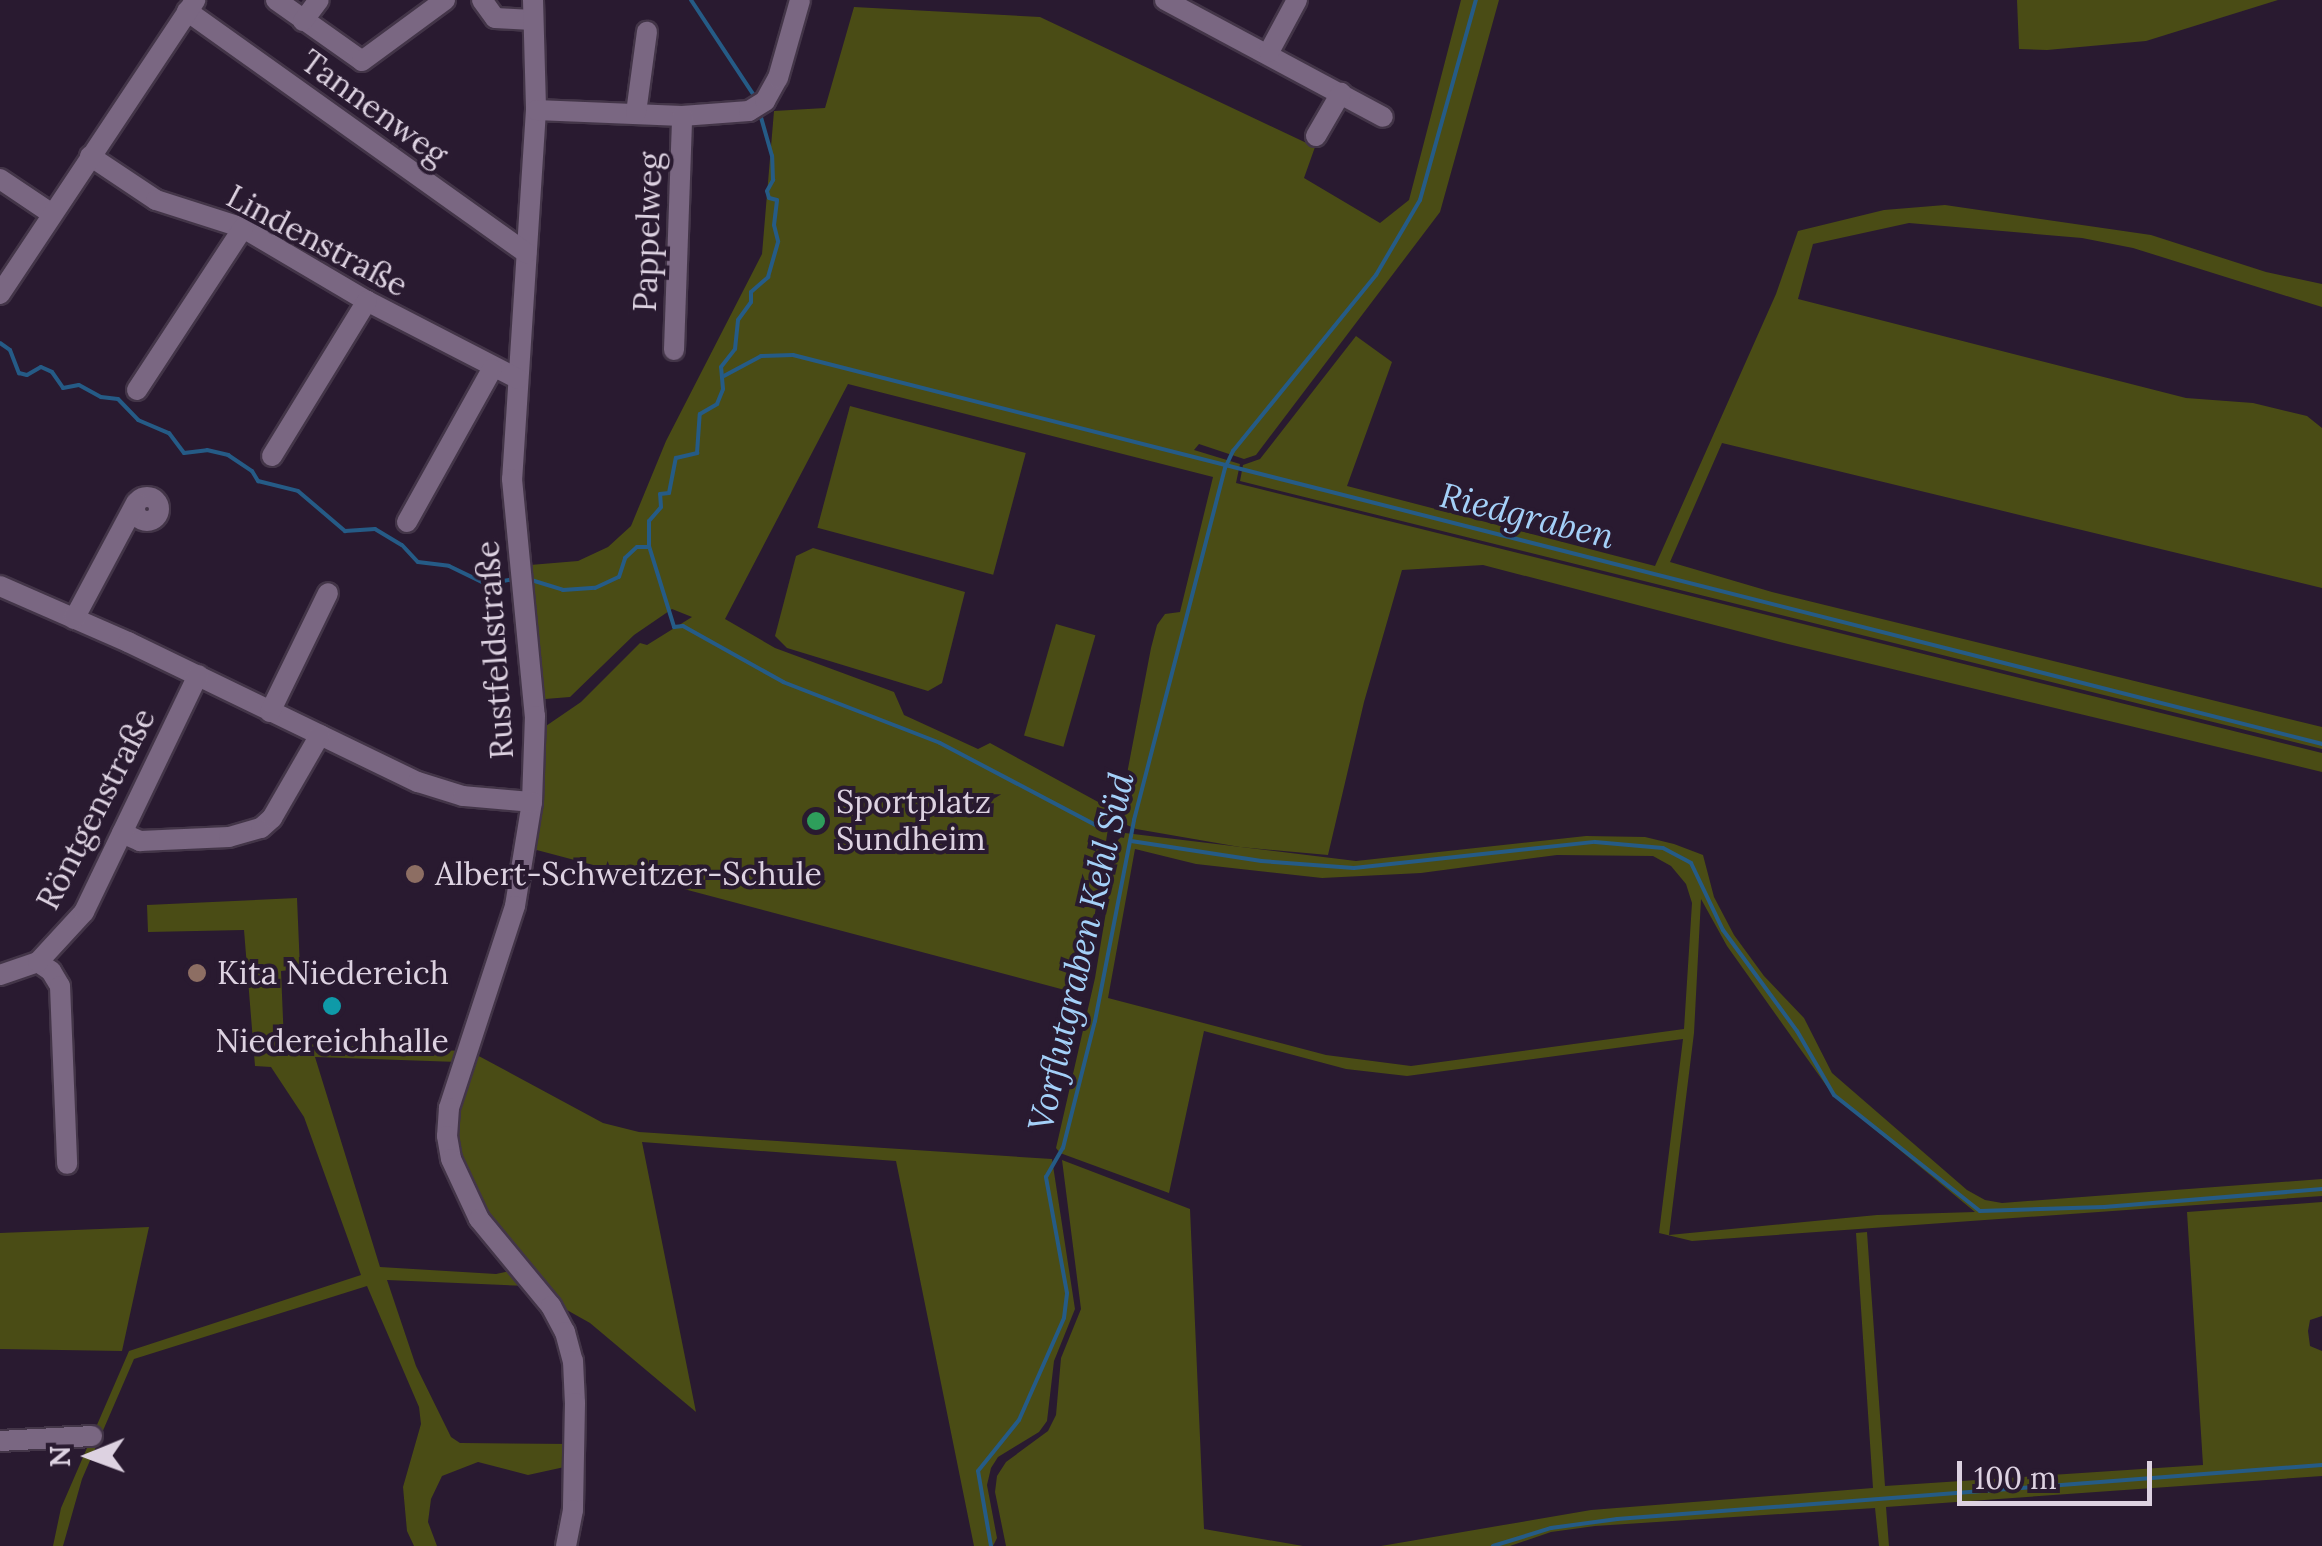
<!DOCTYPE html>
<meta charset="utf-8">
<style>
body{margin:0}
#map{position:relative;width:2322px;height:1546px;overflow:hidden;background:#291a30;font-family:Lora,serif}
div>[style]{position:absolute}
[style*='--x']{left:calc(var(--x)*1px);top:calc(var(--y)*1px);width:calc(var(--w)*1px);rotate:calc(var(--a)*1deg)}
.green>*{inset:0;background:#4a4c15;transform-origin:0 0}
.stream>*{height:4px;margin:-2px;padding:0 2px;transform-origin:2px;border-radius:2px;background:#255b86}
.roads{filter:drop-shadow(2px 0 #433548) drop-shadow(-2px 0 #433548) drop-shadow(0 2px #433548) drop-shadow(0 -2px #433548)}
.minor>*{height:20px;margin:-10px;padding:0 10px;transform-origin:10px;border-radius:10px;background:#7a6782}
.minor>.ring{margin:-10px;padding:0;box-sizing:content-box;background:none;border:20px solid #7a6782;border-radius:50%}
.dots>*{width:28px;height:28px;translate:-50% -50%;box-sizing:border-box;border:5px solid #291a30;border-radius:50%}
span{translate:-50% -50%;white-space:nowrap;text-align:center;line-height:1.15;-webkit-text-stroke:8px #291a30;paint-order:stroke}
.street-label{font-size:32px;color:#ddd2e1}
.poi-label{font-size:32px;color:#ddd2e1}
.left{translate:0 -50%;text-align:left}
.water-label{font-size:35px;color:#a4d0f8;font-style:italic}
.north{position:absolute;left:40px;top:1406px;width:100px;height:100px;-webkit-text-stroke:8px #291a30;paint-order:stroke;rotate:269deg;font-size:28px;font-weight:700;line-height:40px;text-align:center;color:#ddd2e1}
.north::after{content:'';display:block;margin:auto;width:35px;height:45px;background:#ddd2e1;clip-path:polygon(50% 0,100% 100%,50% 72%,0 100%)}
.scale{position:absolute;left:1957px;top:1461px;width:195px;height:45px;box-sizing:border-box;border:5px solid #ddd2e1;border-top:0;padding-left:12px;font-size:30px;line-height:35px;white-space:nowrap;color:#ddd2e1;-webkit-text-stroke:8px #291a30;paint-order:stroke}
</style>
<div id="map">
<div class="green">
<div style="clip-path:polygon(1461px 0,1499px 0,1440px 212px,1256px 455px,1244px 459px,1199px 444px,1194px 450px,1240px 464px,1236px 483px,2322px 753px,2322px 772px,1788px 644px,1483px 565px,1402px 570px,1364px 702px,1328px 855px,1240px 847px,1136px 829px,1118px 821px,1151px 648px,1157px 625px,1165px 614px,1180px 612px,1213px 477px,848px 384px,725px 619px,775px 648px,894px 692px,904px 715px,978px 749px,990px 743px,1111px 809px,1083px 991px,1076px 993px,533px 849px,543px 728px,581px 702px,640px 643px,647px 645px,692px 617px,672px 609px,634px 635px,570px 697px,545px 699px,530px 565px,578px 561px,608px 547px,631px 526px,666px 441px,762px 254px,774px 111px,825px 108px,854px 7px,1040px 17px,1315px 147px,1304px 178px,1380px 223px,1409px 200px)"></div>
<div style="clip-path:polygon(2017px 0,2278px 0,2146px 41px,2047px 50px,2019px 49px)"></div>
<div style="clip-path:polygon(1945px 205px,2151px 235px,2266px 272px,2322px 284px,2322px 307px,2133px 248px,2082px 238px,1909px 223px,1813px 244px,1798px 299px,2186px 398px,2253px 403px,2307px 416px,2322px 428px,2322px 588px,1722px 443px,1670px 562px,1772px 592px,2322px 727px,2322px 749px,1240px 481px,1243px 465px,1260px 459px,1356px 336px,1392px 362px,1347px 486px,1655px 566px,1776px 294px,1798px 231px,1884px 210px)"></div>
<div style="left:850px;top:406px;width:182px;height:126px;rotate:15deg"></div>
<div style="clip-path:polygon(813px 548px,965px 592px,942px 683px,928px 691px,787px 648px,775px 636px,796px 556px)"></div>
<div style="left:1056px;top:624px;width:41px;height:116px;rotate:16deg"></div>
<div style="clip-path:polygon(evenodd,1125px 833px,1356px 861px,1586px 836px,1645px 837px,1674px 844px,1703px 855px,1714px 897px,1734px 935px,1764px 976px,1804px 1018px,1832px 1073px,1967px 1190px,1985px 1200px,2002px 1203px,2322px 1179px,2322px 1196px,1692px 1241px,1659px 1233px,1683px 1039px,1407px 1076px,1346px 1069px,1204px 1031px,1169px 1193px,1060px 1153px,1056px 1148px,1095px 978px,1118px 840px,1125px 833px,1135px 849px,1196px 864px,1322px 878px,1421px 873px,1557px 855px,1653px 856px,1671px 866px,1686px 884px,1692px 903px,1684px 1029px,1411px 1066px,1326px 1055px,1108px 998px,1135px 849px,1125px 833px,1701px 899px,1727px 946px,1833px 1095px,1975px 1212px,1877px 1215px,1669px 1235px,1694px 1033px,1701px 899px)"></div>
<div style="clip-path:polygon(297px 898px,300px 969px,281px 971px,284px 1043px,462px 1051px,458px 1062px,315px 1057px,380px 1267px,496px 1274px,514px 1270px,527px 1286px,387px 1280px,416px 1366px,451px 1437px,460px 1443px,571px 1444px,569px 1466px,528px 1475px,478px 1462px,442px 1476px,431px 1499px,428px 1522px,437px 1546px,414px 1546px,407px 1531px,403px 1487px,421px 1424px,419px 1407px,367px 1286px,134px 1359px,82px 1479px,63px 1546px,53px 1546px,61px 1508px,129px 1351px,361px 1275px,304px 1117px,271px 1067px,255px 1066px,244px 930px,148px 932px,147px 905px)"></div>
<div style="clip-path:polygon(475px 1054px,603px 1123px,639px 1132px,1052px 1159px,1075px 1309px,1054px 1361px,1047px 1421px,1039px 1432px,998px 1457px,991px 1468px,987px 1485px,997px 1538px,993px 1546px,974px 1546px,896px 1161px,642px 1142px,696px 1412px,590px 1323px,558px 1305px,512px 1250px,478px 1198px,458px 1156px,453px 1130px)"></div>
<div style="clip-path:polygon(1062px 1160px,1190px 1209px,1204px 1529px,1303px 1546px,1006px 1546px,995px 1492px,997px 1476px,1006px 1462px,1048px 1431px,1056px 1415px,1061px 1358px,1081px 1309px)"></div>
<div style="clip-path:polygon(2322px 1202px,2322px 1316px,2310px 1320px,2308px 1331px,2310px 1346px,2322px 1351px,2322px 1476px,1886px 1507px,1889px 1546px,1879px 1546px,1875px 1508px,1595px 1526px,1551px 1532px,1510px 1546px,1381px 1546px,1591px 1510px,1873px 1488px,1856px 1233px,1867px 1232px,1885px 1486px,2203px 1465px,2187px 1212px)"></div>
<div style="clip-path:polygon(149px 1227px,122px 1351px,0 1349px,0 1233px)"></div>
</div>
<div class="stream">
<div style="--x:691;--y:0;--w:120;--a:56.6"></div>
<div style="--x:0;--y:343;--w:12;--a:35"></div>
<div style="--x:10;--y:350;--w:25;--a:69"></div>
<div style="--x:19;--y:373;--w:8;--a:14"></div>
<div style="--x:27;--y:375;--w:16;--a:-30"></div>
<div style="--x:41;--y:367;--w:12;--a:24"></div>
<div style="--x:52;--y:372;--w:19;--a:55"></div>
<div style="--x:63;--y:388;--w:16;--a:-11"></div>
<div style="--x:79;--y:385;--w:25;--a:29"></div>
<div style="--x:101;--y:397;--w:17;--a:7"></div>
<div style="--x:118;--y:399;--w:29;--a:46"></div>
<div style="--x:138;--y:420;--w:34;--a:23"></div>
<div style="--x:169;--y:433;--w:25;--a:53"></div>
<div style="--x:184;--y:453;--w:23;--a:-7"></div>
<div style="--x:207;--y:450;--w:22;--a:13"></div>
<div style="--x:228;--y:455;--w:29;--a:34"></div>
<div style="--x:252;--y:471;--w:12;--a:59"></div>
<div style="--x:258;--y:481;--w:41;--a:14"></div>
<div style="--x:298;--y:491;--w:62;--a:40.4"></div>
<div style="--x:345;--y:531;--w:30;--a:-4"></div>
<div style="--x:375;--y:529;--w:31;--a:31"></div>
<div style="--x:402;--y:545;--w:23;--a:47"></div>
<div style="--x:418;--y:562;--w:31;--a:7"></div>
<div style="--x:449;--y:566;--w:41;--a:25.9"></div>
<div style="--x:486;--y:584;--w:27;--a:-10"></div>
<div style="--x:722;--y:377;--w:44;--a:-28.3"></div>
<div style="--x:761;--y:356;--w:32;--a:-2"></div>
<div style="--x:793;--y:355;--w:1578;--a:14.27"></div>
<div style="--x:649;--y:546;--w:85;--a:72.8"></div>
<div style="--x:674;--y:627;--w:9;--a:-6"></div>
<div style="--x:683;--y:626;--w:115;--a:29.2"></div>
<div style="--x:783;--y:682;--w:168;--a:21.2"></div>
<div style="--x:940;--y:743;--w:182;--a:27.8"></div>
<div style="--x:528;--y:579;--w:37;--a:17"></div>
<div style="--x:563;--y:590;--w:32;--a:-4"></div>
<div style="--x:595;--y:588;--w:26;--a:-25"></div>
<div style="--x:619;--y:577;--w:20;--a:-72"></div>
<div style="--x:625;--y:558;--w:16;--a:-43"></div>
<div style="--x:637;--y:547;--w:12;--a:0"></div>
<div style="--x:649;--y:547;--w:26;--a:-90"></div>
<div style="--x:649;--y:521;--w:18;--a:-49"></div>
<div style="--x:661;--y:507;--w:13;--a:-94"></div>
<div style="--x:660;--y:494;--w:9;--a:-6"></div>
<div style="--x:669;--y:493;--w:36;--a:-79"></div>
<div style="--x:676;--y:458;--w:22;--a:-13"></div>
<div style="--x:697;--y:453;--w:39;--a:-86"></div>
<div style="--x:700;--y:414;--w:20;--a:-30"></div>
<div style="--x:717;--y:404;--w:16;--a:-68"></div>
<div style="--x:723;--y:389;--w:22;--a:-95"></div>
<div style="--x:721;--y:367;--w:23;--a:-52"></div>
<div style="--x:735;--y:349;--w:29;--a:-84"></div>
<div style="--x:738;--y:320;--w:22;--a:-54"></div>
<div style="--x:751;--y:302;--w:10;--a:-90"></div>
<div style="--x:751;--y:292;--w:23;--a:-41"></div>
<div style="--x:768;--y:277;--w:37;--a:-74"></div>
<div style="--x:778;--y:241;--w:16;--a:-104"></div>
<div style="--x:774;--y:225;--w:25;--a:-83"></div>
<div style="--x:777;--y:200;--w:8;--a:-166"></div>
<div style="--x:769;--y:198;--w:7;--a:-106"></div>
<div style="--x:767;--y:191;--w:13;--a:-61"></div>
<div style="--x:773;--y:180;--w:24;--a:-92"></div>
<div style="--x:772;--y:156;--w:44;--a:-105.9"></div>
<div style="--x:1131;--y:841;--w:132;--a:8.7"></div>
<div style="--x:1261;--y:861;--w:93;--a:4.3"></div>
<div style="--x:1354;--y:868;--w:242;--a:-6.2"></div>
<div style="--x:1595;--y:842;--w:68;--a:5"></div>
<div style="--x:1663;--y:848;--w:32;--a:28"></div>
<div style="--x:1691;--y:863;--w:74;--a:64.5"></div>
<div style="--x:1723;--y:930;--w:125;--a:53.8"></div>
<div style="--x:1797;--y:1031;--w:74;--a:60"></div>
<div style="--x:1834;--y:1095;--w:186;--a:38.5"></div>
<div style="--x:1980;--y:1211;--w:124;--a:-1.8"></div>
<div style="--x:2104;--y:1207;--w:219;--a:-4.7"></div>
<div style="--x:991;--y:1546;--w:76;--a:-99.8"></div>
<div style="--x:978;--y:1471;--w:65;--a:-51.2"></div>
<div style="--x:1019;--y:1420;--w:111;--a:-66.2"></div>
<div style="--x:1064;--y:1318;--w:25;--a:-83"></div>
<div style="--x:1067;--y:1293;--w:118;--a:-100.3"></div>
<div style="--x:1046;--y:1177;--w:34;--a:-60"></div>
<div style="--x:1063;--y:1148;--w:131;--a:-75.9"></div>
<div style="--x:1095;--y:1021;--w:205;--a:-79"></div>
<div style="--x:1134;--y:820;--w:364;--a:-75.5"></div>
<div style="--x:1225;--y:468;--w:19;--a:-65"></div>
<div style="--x:1233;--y:451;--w:227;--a:-50.9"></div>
<div style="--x:1376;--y:275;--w:87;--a:-59.6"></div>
<div style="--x:1420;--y:200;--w:208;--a:-74.4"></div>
<div style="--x:1493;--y:1546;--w:61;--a:-17.2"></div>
<div style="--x:1551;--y:1528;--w:67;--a:-7.8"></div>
<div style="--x:1617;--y:1519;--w:707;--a:-4.38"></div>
</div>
<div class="roads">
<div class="minor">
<div style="--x:276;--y:0;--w:105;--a:35.3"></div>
<div style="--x:362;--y:61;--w:103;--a:-36.3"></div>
<div style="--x:482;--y:0;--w:22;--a:54"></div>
<div style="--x:495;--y:18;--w:38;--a:3"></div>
<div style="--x:533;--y:0;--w:110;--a:88.4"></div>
<div style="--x:536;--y:110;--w:370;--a:93.7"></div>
<div style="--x:512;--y:479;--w:238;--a:84.5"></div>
<div style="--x:535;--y:716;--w:86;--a:92"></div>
<div style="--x:532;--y:802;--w:105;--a:99.3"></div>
<div style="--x:515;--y:906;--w:213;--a:108.1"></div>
<div style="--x:449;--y:1108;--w:28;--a:94"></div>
<div style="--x:447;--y:1136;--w:23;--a:80"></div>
<div style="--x:451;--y:1159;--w:66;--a:65"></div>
<div style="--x:479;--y:1219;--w:113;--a:50.4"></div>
<div style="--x:551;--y:1306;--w:30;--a:62"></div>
<div style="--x:565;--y:1332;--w:30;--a:75"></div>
<div style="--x:573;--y:1361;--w:42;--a:87.3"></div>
<div style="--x:575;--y:1403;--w:107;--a:91.1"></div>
<div style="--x:573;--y:1510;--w:37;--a:101"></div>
<div style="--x:1165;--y:0;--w:247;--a:28.2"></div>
<div style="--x:187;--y:11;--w:417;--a:35.5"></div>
<div style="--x:303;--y:21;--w:26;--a:-53"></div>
<div style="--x:1269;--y:52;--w:59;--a:-61.7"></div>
<div style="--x:536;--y:110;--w:146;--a:2.4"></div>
<div style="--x:682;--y:116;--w:67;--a:-4.3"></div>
<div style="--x:749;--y:111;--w:19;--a:-32"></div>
<div style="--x:765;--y:101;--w:26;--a:-61"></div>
<div style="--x:778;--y:78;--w:81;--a:-74.2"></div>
<div style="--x:636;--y:113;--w:82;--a:-82.3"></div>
<div style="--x:1316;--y:136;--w:50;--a:-59.8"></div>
<div style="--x:90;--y:156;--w:79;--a:33.7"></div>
<div style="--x:156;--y:200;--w:91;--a:17.8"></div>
<div style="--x:243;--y:228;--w:144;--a:30.5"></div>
<div style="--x:367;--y:301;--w:170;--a:27.3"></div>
<div style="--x:0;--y:179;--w:63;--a:33.9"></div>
<div style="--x:0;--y:294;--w:353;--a:-56.4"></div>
<div style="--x:674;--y:350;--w:234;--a:-88"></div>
<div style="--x:137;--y:390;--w:194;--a:-56.8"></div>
<div style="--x:272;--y:456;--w:182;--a:-58.5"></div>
<div class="ring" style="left:135px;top:497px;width:4px;height:4px"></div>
<div style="--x:407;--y:522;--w:175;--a:-60.9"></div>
<div style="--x:0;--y:586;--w:140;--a:23.6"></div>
<div style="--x:128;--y:642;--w:322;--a:25.8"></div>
<div style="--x:418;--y:782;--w:47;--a:17.3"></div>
<div style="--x:463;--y:796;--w:69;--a:5"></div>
<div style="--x:74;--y:619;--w:132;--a:-61.9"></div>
<div style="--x:270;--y:712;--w:132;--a:-64"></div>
<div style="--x:122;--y:833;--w:20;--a:24"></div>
<div style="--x:140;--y:841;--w:89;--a:-2.6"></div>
<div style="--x:229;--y:837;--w:33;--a:-16"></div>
<div style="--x:261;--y:828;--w:15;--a:-42"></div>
<div style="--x:272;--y:818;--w:96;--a:-60"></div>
<div style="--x:38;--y:962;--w:16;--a:35"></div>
<div style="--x:51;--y:971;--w:17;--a:59"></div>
<div style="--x:60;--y:986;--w:178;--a:87.7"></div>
<div style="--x:0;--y:975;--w:40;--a:-18.9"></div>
<div style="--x:38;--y:962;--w:68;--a:-47.4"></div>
<div style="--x:84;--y:912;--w:263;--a:-64.3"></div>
<div style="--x:0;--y:1441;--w:92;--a:-3.1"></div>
</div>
</div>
<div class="dots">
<div style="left:816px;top:821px;background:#2e9e5b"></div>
<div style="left:415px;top:874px;background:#8d6e63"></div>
<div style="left:197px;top:973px;background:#8d6e63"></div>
<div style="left:332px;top:1006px;background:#0f9aa8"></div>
</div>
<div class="street-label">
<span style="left:374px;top:108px;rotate:36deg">Tannenweg</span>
<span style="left:648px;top:232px;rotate:-88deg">Pappelweg</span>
<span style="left:317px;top:241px;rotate:28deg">Lindenstraße</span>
<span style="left:495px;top:650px;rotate:-94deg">Rustfeldstraße</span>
<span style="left:96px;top:809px;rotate:-63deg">Röntgenstraße</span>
</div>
<div class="poi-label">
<span class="left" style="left:836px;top:821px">Sportplatz<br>Sundheim</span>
<span class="left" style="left:435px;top:874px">Albert-Schweitzer-Schule</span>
<span class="left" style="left:217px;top:973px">Kita Niedereich</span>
<span style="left:332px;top:1041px">Niedereichhalle</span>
</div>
<div class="water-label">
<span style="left:1527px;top:516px;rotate:14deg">Riedgraben</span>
<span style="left:1081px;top:952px;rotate:-77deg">Vorflutgraben Kehl Süd</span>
</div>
<div class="north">N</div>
<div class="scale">100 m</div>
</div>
